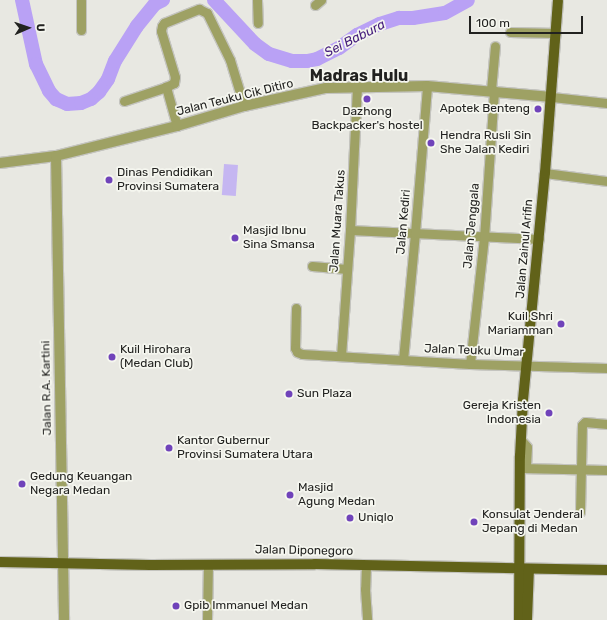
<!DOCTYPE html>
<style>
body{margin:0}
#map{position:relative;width:607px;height:620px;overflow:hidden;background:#e8e8e2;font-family:Rubik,sans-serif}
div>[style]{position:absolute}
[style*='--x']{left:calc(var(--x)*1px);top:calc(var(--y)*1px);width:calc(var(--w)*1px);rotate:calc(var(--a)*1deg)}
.green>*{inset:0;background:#c5b6f1;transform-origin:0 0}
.river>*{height:14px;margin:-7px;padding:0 7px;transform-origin:7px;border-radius:7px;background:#b9a1f5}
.roads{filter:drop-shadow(1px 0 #c4c4bf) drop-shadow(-1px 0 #c4c4bf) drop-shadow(0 1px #c4c4bf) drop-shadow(0 -1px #c4c4bf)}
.minor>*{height:9px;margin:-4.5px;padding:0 4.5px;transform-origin:4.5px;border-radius:4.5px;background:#9ea164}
.tertiary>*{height:10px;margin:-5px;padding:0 5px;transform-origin:5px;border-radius:5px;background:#9ea164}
.primary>*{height:10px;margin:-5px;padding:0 5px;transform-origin:5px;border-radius:5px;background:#616219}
.dots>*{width:11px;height:11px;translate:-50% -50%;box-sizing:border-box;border:2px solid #f5f6ef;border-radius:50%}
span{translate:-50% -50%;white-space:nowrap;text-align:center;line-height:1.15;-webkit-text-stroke:3.5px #f5f6ef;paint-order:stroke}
.street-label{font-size:12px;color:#222220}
.poi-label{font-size:12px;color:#222220}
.right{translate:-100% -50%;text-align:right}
.left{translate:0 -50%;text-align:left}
.water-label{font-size:13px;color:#431a7b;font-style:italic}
.district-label{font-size:16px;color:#222220;font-weight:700}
.north{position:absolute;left:8px;top:8px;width:40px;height:40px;-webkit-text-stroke:3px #f5f6ef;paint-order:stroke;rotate:88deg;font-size:11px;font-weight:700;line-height:16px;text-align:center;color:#222220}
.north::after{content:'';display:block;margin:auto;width:14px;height:18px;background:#222220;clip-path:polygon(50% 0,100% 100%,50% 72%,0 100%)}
.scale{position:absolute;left:469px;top:16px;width:114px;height:18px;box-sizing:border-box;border:2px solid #222220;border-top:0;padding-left:5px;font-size:12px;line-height:14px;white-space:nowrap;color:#222220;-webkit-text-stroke:3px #f5f6ef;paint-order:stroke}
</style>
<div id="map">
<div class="green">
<div style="left:224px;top:164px;width:14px;height:31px;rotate:4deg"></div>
</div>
<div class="river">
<div style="--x:22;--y:0;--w:66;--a:77.7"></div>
<div style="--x:36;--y:64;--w:30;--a:64"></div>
<div style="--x:49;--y:91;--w:11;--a:49"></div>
<div style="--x:56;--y:99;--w:12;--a:24"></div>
<div style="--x:67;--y:104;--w:14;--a:-4"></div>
<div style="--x:81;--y:103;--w:11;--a:-22"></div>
<div style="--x:91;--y:99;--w:11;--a:-41"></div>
<div style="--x:99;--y:92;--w:16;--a:-55"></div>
<div style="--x:108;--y:79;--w:19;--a:-69"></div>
<div style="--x:115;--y:61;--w:41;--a:-57.8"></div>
<div style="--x:137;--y:26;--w:28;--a:-51"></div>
<div style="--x:155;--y:4;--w:9;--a:-27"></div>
<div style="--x:214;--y:0;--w:60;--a:47"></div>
<div style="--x:255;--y:44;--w:17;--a:36"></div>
<div style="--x:269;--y:54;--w:24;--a:17"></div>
<div style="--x:292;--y:61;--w:15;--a:0"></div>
<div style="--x:307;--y:61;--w:10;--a:-11"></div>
<div style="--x:317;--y:59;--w:25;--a:-27"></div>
<div style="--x:339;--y:48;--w:22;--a:-36"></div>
<div style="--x:357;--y:35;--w:25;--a:-26"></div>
<div style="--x:380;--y:24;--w:20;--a:-18"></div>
<div style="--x:399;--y:18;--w:14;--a:0"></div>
<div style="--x:413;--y:18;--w:32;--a:-9"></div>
<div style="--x:445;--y:13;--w:26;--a:-29"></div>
</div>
<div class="roads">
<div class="minor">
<div style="--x:81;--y:0;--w:30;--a:90"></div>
<div style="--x:257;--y:0;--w:23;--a:88"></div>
<div style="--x:315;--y:5;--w:8;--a:-40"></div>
<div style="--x:510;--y:32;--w:46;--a:1.2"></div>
<div style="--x:491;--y:90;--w:44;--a:-84.8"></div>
<div style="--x:552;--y:97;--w:55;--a:6.2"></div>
<div style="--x:124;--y:101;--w:44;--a:-18.4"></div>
<div style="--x:177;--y:126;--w:41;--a:-105.8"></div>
<div style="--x:166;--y:87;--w:9;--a:-27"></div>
<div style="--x:174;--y:83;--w:6;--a:-81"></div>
<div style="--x:175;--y:77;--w:48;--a:-106.9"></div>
<div style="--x:161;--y:31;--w:5;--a:-79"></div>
<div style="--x:162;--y:26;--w:4;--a:-56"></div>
<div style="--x:164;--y:23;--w:38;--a:-22"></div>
<div style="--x:199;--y:9;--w:9;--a:27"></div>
<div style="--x:207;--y:13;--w:52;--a:63.9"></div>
<div style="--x:230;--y:60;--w:48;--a:73.1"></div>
<div style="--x:545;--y:173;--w:63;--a:7.4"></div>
<div style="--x:350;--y:230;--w:189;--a:2.7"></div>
<div style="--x:312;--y:266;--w:35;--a:5"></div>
<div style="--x:296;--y:308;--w:40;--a:91.4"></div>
<div style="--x:295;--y:348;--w:4;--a:63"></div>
<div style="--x:297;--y:352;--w:5;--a:22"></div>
<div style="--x:302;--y:354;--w:168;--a:3.4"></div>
<div style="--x:470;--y:364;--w:137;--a:1.7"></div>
<div style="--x:341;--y:356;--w:126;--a:-85.9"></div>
<div style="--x:350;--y:230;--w:143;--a:-87.2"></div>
<div style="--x:403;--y:360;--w:128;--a:-84.6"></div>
<div style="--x:415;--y:233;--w:147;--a:-85.3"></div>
<div style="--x:470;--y:364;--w:127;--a:-83.7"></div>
<div style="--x:484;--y:238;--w:148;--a:-86.1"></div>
<div style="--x:521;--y:440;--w:9;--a:49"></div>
<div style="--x:527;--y:447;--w:21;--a:93"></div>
<div style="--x:520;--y:468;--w:87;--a:1.3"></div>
<div style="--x:580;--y:512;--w:87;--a:-88.7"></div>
<div style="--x:582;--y:425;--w:4;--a:-45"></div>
<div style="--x:585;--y:422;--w:22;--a:5"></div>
<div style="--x:366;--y:565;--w:24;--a:92"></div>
<div style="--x:365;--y:589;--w:31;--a:86"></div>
<div style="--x:207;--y:620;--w:56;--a:-89"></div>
</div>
<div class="tertiary">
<div style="--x:56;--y:156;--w:464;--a:89"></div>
<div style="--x:0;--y:163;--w:56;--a:-7.1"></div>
<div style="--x:56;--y:156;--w:125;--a:-13.9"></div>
<div style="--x:177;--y:126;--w:70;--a:-16.6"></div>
<div style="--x:244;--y:106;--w:84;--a:-12.4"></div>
<div style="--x:326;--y:88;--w:101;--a:-1.1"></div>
<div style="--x:427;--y:86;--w:125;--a:5"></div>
</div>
<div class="primary">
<div style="--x:0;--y:562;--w:150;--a:1.1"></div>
<div style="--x:150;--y:565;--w:165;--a:-0.3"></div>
<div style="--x:315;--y:564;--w:292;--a:1.2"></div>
<div style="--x:519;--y:620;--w:164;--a:-89.7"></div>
<div style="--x:520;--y:456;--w:56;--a:-86.9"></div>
<div style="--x:523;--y:400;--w:228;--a:-84.5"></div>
<div style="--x:545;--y:173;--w:173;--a:-85.7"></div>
<div style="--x:527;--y:620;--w:51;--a:-87.8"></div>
</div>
</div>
<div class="dots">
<div style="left:367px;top:99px;background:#7043ba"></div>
<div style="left:538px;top:109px;background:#7043ba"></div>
<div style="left:431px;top:143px;background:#7043ba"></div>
<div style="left:109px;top:180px;background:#7043ba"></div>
<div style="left:235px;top:238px;background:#7043ba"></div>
<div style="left:561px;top:324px;background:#7043ba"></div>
<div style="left:112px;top:357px;background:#7043ba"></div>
<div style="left:289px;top:394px;background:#7043ba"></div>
<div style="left:549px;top:413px;background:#7043ba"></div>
<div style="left:169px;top:448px;background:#7043ba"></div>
<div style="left:22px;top:484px;background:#7043ba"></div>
<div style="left:290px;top:495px;background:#7043ba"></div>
<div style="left:350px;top:518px;background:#7043ba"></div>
<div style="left:474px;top:522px;background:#7043ba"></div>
<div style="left:176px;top:606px;background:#7043ba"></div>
</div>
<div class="street-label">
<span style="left:235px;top:98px;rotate:-14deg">Jalan Teuku Cik Ditiro</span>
<span style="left:338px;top:221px;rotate:-86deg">Jalan Muara Takus</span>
<span style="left:404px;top:222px;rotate:-85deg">Jalan Kediri</span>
<span style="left:472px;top:226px;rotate:-85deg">Jalan Jenggala</span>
<span style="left:525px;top:249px;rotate:-85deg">Jalan Zainul Arifin</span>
<span style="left:474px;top:351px;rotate:2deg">Jalan Teuku Umar</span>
<span style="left:47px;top:388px;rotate:-91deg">Jalan R.A. Kartini</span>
<span style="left:304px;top:551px;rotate:1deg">Jalan Diponegoro</span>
</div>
<div class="poi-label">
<span class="right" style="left:530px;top:109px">Apotek Benteng</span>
<span style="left:367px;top:119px">Dazhong<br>Backpacker's hostel</span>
<span class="left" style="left:440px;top:143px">Hendra Rusli Sin<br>She Jalan Kediri</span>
<span class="left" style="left:117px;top:180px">Dinas Pendidikan<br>Provinsi Sumatera</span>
<span class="left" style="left:243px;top:238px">Masjid Ibnu<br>Sina Smansa</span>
<span class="right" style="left:553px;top:324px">Kuil Shri<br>Mariamman</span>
<span class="left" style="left:120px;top:357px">Kuil Hirohara<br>(Medan Club)</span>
<span class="left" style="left:297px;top:394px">Sun Plaza</span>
<span class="right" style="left:541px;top:413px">Gereja Kristen<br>Indonesia</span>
<span class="left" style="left:177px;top:448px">Kantor Gubernur<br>Provinsi Sumatera Utara</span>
<span class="left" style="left:30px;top:484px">Gedung Keuangan<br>Negara Medan</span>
<span class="left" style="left:298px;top:495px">Masjid<br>Agung Medan</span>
<span class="left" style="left:482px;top:522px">Konsulat Jenderal<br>Jepang di Medan</span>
<span class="left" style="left:358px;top:518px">Uniqlo</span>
<span class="left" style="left:184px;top:606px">Gpib Immanuel Medan</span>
</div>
<div class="water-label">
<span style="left:355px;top:39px;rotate:-27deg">Sei Babura</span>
</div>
<div class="district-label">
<span style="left:359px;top:76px">Madras Hulu</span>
</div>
<div class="north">U</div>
<div class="scale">100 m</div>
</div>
